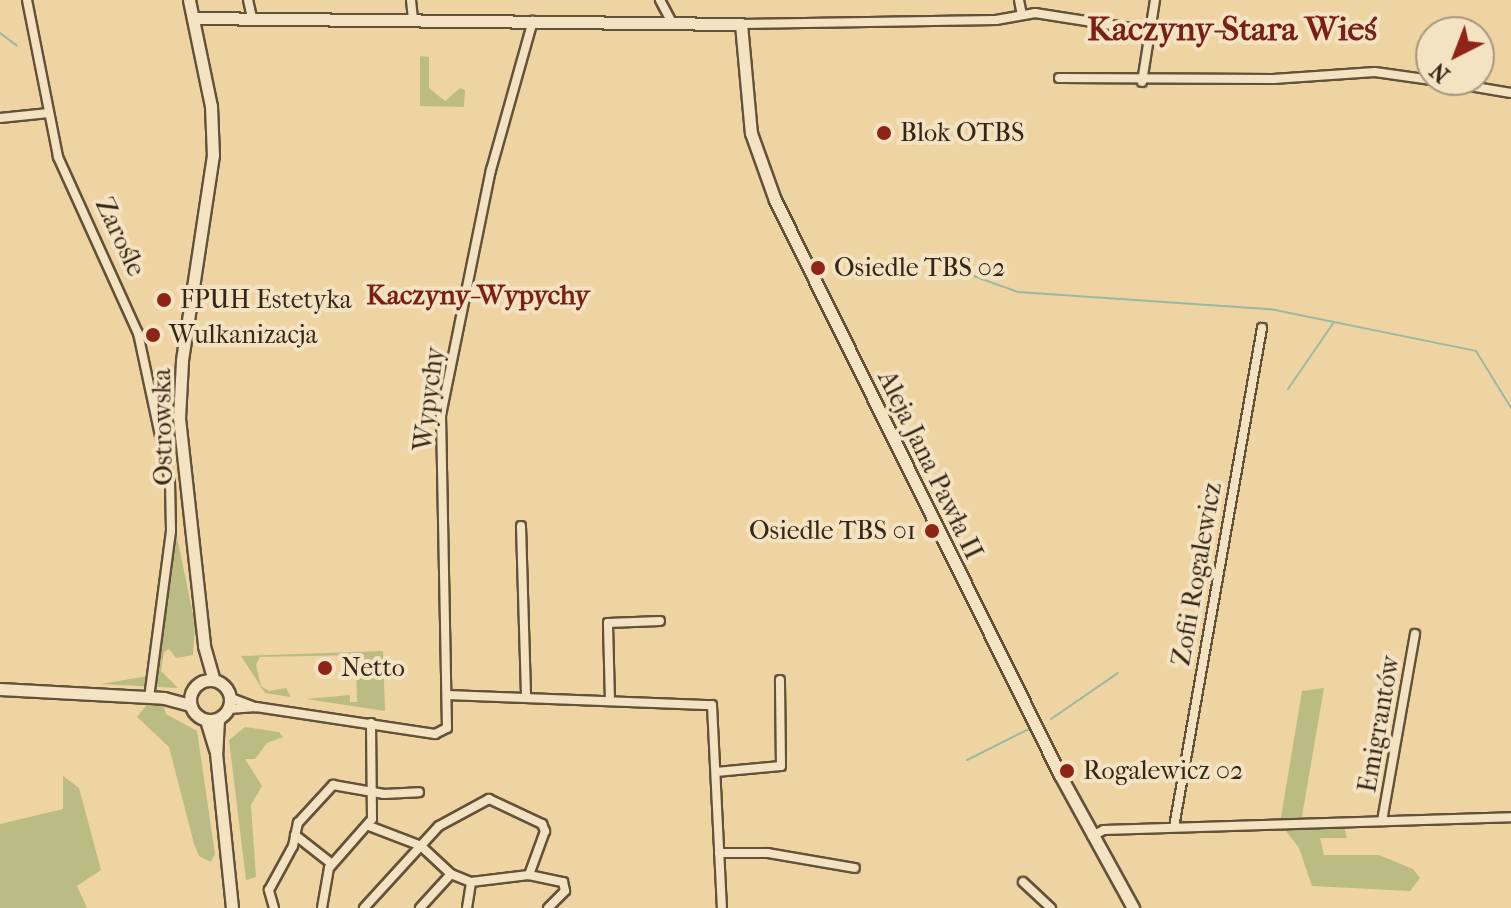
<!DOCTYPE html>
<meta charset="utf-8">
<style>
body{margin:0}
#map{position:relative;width:1511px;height:908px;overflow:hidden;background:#eed4a3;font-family:"IM FELL French Canon",serif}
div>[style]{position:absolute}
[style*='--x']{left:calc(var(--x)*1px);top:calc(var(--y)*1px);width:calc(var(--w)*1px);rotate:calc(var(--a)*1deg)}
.green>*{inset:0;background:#babc84}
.stream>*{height:2px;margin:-1px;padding:0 1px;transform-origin:1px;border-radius:1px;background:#9bb9a1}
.roads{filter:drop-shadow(2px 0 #635238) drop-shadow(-2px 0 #635238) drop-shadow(0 2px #635238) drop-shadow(0 -2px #635238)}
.street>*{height:8px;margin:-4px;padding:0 4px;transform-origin:4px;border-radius:4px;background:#f4e3c3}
.secondary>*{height:11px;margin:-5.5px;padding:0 5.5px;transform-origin:5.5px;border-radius:5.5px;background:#f4e3c3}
.secondary>.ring{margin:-5.5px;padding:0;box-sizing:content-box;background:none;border:11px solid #f4e3c3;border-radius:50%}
.dots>*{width:22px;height:22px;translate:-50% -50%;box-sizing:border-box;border:4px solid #f4e3c3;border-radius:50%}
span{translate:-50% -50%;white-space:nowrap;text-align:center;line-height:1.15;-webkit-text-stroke:8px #f4e3c3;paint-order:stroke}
.poi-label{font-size:26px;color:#352615}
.left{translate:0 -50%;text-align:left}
.right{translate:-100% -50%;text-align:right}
.street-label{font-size:26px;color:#352615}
.neighbourhood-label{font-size:28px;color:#7a1f14;font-weight:700}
.district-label{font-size:34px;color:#7a1f14;font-weight:700}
.north{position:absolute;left:1415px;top:16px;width:80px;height:80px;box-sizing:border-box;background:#f4e3c3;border:2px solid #a8977d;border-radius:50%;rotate:222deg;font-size:22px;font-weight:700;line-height:32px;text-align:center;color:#352615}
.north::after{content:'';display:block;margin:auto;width:28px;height:36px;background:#8f2418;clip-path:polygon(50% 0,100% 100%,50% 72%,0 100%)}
</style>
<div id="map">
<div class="green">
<div style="clip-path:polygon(420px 56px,429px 57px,429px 88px,445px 101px,460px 88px,465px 90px,464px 107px,420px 106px)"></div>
<div style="clip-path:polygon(171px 537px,177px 537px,195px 624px,193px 655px,176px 658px,169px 649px,164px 652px,161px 671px,178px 688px,101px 684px,148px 676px)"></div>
<div style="clip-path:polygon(383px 651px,385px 711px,306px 699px,350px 695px,350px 702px,357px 702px,356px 655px,260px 657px,256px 665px,261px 686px,269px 691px,286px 688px,291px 697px,265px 693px,241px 656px)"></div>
<div style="clip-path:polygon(1324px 688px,1301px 822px,1342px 819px,1347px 838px,1320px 838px,1324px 855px,1379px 855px,1413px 869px,1420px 878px,1410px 891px,1312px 886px,1299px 848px,1280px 823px,1302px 691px)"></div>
<div style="clip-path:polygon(149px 702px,163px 705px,166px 714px,197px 731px,215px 854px,211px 862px,199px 856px,194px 844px,169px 747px,137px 717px)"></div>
<div style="clip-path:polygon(245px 727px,279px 732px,283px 737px,267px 743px,255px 759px,245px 759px,262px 786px,251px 805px,256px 877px,246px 880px,229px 740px)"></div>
<div style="clip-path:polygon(63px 776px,79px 788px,101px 870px,77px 886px,87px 908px,0 908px,0 824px,63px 809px)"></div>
</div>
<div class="stream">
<div style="--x:0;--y:33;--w:21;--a:37"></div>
<div style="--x:957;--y:270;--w:65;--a:19.8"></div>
<div style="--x:1018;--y:292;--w:253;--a:3.9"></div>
<div style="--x:1270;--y:309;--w:210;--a:11.5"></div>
<div style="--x:1476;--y:351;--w:67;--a:58.4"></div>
<div style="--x:1288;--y:389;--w:81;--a:-55.5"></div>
<div style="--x:1051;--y:719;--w:81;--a:-34.5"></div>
<div style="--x:967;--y:760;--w:69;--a:-26.6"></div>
</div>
<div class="roads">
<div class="street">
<div style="--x:27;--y:0;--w:160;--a:78.8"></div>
<div style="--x:58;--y:157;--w:193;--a:65.6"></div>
<div style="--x:138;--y:333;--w:152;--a:77.9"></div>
<div style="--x:170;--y:482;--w:49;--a:88.8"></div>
<div style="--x:171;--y:531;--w:167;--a:97.5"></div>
<div style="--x:248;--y:0;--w:18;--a:77"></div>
<div style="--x:411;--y:0;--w:20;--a:84"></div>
<div style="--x:660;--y:0;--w:27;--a:62"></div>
<div style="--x:1019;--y:0;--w:15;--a:79"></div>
<div style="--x:741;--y:24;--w:255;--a:-0.9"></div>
<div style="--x:996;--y:20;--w:40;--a:-10"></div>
<div style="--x:1035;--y:13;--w:116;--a:8.9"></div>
<div style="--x:1059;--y:78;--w:214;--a:0.3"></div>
<div style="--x:1273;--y:79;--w:102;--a:-3.9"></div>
<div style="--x:1375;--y:72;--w:57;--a:8.1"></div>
<div style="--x:1434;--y:80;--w:78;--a:9.6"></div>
<div style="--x:1142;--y:82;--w:83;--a:-81"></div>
<div style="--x:0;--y:118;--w:49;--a:-5.8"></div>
<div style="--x:521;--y:526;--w:172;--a:88.3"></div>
<div style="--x:447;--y:695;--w:265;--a:2.2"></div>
<div style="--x:712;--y:705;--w:203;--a:87.2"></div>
<div style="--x:231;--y:698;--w:26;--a:21"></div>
<div style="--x:610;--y:701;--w:78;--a:-91.5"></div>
<div style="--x:608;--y:623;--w:52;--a:-2.2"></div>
<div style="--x:229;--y:709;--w:27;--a:-4"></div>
<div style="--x:256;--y:707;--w:181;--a:8.6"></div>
<div style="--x:435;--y:734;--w:13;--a:-27"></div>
<div style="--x:447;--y:728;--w:313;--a:-91.1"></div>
<div style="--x:441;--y:415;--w:250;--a:-78.5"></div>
<div style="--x:491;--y:170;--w:155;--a:-74.3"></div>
<div style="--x:716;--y:772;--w:65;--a:-5.3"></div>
<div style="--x:781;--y:766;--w:86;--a:-90.7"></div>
<div style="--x:1382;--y:821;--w:190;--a:-80"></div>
<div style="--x:369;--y:826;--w:56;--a:21"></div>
<div style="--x:421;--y:846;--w:41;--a:43"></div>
<div style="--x:451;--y:874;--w:22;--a:22"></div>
<div style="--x:471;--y:882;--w:58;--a:-6.9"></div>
<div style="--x:529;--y:875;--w:35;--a:12"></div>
<div style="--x:563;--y:882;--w:9;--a:77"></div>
<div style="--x:565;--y:891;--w:24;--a:135"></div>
<div style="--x:1174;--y:827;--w:507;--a:-80"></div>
<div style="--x:295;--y:835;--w:47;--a:38.1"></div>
<div style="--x:1092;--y:836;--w:13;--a:-27"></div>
<div style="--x:1104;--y:830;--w:407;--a:-1.8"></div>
<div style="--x:719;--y:853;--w:49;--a:0"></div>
<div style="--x:768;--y:853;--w:88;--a:9.8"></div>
<div style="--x:1023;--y:882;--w:38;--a:43"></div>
<div style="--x:274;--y:908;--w:19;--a:-106"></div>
<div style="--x:269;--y:890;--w:50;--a:-61.4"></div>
<div style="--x:293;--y:846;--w:24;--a:-78"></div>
<div style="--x:298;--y:823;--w:52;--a:-47.4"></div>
<div style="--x:333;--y:785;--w:52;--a:10"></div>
<div style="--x:384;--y:794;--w:35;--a:-3"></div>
<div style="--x:322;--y:908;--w:41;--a:-80.1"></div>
<div style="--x:329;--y:868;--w:65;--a:-48.7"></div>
<div style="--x:372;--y:819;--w:96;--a:-90.6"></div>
<div style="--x:364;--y:908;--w:111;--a:-47.6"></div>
<div style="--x:439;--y:826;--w:57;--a:-28.4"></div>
<div style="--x:489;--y:799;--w:59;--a:25.3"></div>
<div style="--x:542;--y:824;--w:8;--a:67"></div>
<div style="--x:545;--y:831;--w:47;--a:110"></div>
<div style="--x:420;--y:908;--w:46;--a:-47.6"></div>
<div style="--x:467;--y:908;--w:26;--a:-81"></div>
</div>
<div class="secondary">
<div style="--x:189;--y:0;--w:108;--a:78.3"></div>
<div style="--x:211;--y:106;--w:49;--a:87.7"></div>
<div style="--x:213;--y:155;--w:208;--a:98.6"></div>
<div style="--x:182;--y:361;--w:57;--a:93"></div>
<div style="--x:179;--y:418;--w:229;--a:83.7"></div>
<div style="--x:204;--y:646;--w:35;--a:74"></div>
<div style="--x:193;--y:18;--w:548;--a:0.63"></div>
<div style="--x:741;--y:24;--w:109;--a:84.8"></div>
<div style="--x:751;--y:133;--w:71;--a:70.3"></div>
<div style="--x:775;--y:200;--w:642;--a:63.63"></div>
<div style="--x:1060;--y:775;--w:152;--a:61.2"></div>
<div class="ring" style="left:190px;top:680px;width:29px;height:29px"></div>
<div style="--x:0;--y:689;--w:164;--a:3.1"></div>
<div style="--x:164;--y:698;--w:27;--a:15"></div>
<div style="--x:218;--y:719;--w:34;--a:93"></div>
<div style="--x:216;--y:753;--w:156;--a:84.1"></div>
<div style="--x:206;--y:720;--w:31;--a:73"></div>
</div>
</div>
<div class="dots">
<div style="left:884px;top:133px;background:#8f2418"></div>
<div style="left:818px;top:268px;background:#8f2418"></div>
<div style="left:164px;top:300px;background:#8f2418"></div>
<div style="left:153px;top:335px;background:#8f2418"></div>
<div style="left:932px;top:531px;background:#8f2418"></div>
<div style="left:325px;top:668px;background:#8f2418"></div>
<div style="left:1067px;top:771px;background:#8f2418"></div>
</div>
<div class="poi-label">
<span class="left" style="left:900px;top:133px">Blok OTBS</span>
<span class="left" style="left:834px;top:268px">Osiedle TBS 02</span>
<span class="left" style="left:180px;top:300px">FPUH Estetyka</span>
<span class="left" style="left:169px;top:335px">Wulkanizacja</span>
<span class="right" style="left:916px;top:531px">Osiedle TBS 01</span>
<span class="left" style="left:341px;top:668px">Netto</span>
<span class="left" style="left:1083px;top:771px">Rogalewicz 02</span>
</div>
<div class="street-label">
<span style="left:120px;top:237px;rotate:65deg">Zarośle</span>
<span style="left:429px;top:399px;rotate:-83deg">Wypychy</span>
<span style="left:163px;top:427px;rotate:-91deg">Ostrowska</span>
<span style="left:930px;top:465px;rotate:64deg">Aleja Jana Pawła II</span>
<span style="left:1197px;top:574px;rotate:-80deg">Zofii Rogalewicz</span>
<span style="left:1379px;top:724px;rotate:-80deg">Emigrantów</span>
</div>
<div class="neighbourhood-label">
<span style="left:478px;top:295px">Kaczyny-Wypychy</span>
</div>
<div class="district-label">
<span style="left:1232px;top:30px">Kaczyny-Stara Wieś</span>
</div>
<div class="north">N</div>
</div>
